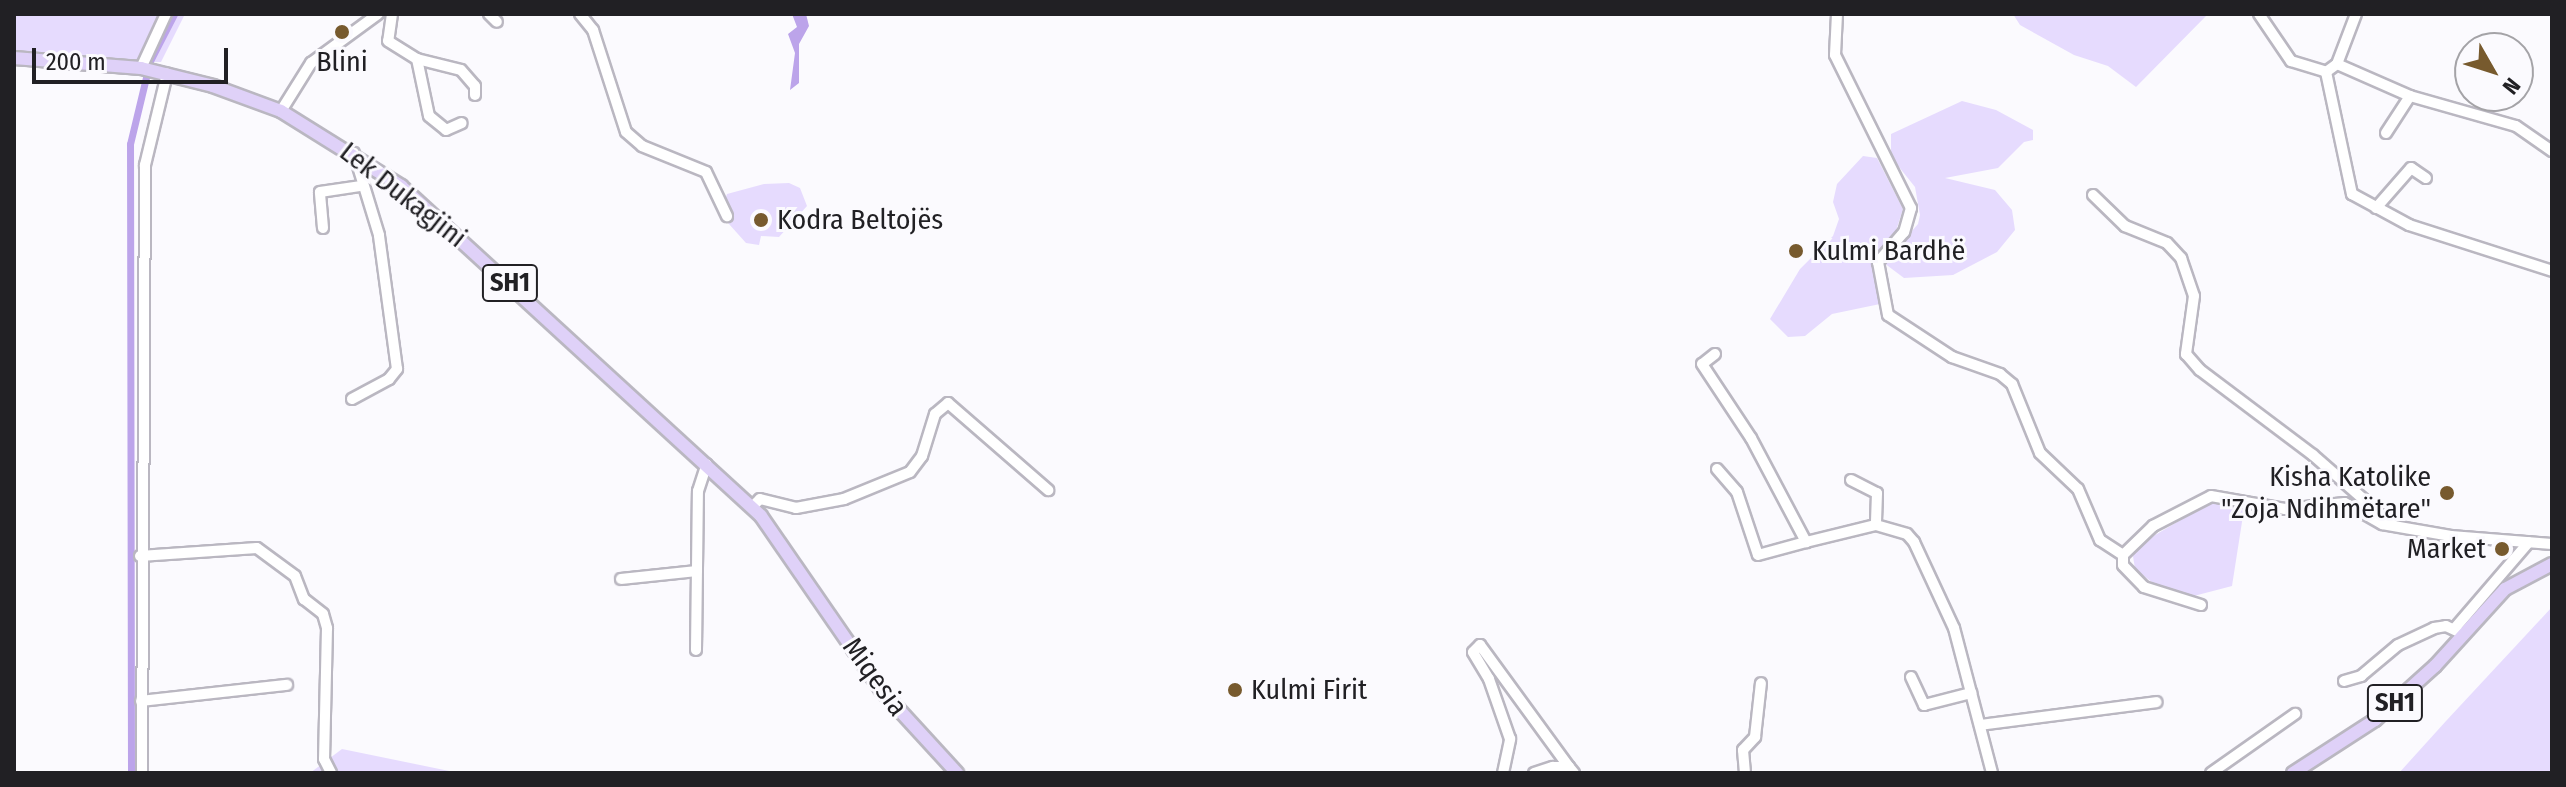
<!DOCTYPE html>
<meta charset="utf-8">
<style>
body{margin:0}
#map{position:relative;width:2566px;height:787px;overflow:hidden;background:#fbfafe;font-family:"Fira Sans Condensed",sans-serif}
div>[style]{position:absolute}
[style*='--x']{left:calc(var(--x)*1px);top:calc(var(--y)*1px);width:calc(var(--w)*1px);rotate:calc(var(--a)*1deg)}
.green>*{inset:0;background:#e6dbfe}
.water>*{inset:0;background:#bca4ea}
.canal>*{height:7px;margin:-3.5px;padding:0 3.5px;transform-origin:3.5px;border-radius:3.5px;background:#bca4ea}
.roads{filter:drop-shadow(2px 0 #bab7c1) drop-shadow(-2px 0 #bab7c1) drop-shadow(0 2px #bab7c1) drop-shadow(0 -2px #bab7c1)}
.minor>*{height:10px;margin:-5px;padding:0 5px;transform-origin:5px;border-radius:5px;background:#fff}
.major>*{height:12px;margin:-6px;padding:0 6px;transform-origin:6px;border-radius:6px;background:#dfd1f8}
.dots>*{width:22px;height:22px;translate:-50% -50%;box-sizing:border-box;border:4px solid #fbfafe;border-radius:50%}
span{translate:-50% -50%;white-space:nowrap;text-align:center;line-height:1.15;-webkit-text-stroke:6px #fbfafe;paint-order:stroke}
.shield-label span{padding:2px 6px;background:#fbfafe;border:2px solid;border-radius:6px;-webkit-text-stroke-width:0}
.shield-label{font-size:26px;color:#212024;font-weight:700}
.poi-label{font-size:28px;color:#212024}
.left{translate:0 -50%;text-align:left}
.right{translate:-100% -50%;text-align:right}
.street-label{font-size:28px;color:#212024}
.frame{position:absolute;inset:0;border:16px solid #212024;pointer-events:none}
.north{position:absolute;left:2454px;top:32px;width:80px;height:80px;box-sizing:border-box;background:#fbfafe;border:2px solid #a4a3a7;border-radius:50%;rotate:129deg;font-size:22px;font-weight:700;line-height:32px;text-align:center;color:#212024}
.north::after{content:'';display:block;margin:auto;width:28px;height:36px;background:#775a2e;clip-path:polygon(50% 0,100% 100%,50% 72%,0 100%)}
.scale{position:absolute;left:32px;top:48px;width:196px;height:36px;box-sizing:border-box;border:4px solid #212024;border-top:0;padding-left:10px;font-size:24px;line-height:28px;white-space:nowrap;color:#212024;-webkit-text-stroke:6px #fbfafe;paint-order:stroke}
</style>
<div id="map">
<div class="green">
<div style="clip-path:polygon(14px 14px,185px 14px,161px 62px,14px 60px)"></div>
<div style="clip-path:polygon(2013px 14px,2208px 14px,2136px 87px,2108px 66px,2074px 55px,2020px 25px)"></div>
<div style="clip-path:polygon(1962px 101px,1996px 110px,2033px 130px,2033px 140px,2024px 142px,1998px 168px,1945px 178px,1995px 190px,2012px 210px,2015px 230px,1997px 252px,1953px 275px,1904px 278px,1884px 263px,1918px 224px,1920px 215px,1915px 187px,1891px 157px,1891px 134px)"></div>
<div style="clip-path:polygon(1863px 156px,1877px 158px,1903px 209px,1895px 234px,1873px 260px,1880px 304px,1832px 314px,1805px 336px,1788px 337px,1770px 319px,1800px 269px,1833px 236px,1839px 219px,1833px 202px,1837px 184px)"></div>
<div style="clip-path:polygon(789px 183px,800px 188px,807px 206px,779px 237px,761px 236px,759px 245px,746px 243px,720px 214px,727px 194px,764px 184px)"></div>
<div style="clip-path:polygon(2216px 499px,2244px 509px,2232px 586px,2190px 597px,2153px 583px,2135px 569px,2133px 556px,2140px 544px)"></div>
<div style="clip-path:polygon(2552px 607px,2552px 773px,2399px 773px,2446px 721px)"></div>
<div style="clip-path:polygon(342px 749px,459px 773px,310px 773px)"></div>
</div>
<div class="water">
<div style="clip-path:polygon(792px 14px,806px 14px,809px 26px,799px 44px,799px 83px,790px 90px,795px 53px,788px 34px,797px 27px)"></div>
</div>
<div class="canal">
<div style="--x:131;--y:773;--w:629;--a:-90.09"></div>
<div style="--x:130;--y:144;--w:85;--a:-76.5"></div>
<div style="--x:150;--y:61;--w:53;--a:-62.9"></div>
</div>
<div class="roads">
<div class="minor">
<div style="--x:392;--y:14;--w:27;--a:98"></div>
<div style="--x:388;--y:41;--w:34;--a:32"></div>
<div style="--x:417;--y:59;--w:58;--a:78.1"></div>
<div style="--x:429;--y:116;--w:22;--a:39"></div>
<div style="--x:446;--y:130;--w:17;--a:-24"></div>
<div style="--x:489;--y:14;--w:11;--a:45"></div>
<div style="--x:580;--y:14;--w:21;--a:51"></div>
<div style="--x:593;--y:30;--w:107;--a:72.1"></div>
<div style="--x:626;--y:132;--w:21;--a:41"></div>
<div style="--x:642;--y:146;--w:69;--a:22.1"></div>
<div style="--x:706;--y:172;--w:49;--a:64.5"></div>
<div style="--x:1837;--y:14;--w:41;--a:92.8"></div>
<div style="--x:1835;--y:55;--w:171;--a:63.6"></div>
<div style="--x:1911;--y:208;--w:25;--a:106"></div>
<div style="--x:1904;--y:232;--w:40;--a:131"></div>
<div style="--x:1878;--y:262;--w:54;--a:79.3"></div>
<div style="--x:1888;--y:315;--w:77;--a:33.3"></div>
<div style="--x:1952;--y:357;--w:51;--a:19.5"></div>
<div style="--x:2000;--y:374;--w:16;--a:40"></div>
<div style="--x:2012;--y:384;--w:74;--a:67.9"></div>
<div style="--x:2040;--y:453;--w:52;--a:43.5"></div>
<div style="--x:2078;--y:489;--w:56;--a:66.7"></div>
<div style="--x:2100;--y:540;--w:27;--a:33"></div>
<div style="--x:2259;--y:14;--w:57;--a:55.8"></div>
<div style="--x:2291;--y:61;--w:37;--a:17"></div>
<div style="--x:2356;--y:14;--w:53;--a:110.8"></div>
<div style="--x:2337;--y:64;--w:14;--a:144"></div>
<div style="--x:2326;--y:72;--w:125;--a:78"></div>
<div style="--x:2352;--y:194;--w:65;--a:28.5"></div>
<div style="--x:2409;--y:225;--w:150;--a:17.8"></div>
<div style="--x:417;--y:59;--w:45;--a:14"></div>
<div style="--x:461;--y:70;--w:21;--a:49"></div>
<div style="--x:475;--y:86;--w:9;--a:90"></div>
<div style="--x:2337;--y:64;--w:80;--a:23.7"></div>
<div style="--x:2410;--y:96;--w:110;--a:15.8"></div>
<div style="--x:2516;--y:126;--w:44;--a:34.8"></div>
<div style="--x:141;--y:68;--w:60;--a:-65.2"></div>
<div style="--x:281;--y:111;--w:57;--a:-58"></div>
<div style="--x:311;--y:63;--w:83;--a:-36.2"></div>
<div style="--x:2386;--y:133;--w:44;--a:-57"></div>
<div style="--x:2093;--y:195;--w:45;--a:44.1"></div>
<div style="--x:2125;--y:226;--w:45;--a:22"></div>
<div style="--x:2167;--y:243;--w:21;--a:47"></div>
<div style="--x:2181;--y:258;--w:40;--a:71.1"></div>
<div style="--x:2194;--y:296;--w:59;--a:97.9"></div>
<div style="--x:2186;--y:354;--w:21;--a:49"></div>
<div style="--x:2200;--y:370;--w:141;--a:37"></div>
<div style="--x:2313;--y:455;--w:106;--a:41.2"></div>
<div style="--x:2376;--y:208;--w:53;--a:-48.8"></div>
<div style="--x:2411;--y:168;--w:18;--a:34"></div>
<div style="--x:323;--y:228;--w:36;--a:-95"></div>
<div style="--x:320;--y:192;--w:40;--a:-8.5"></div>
<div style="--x:1715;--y:354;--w:16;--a:142"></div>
<div style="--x:1702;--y:364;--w:89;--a:56.5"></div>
<div style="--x:1751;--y:438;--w:118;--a:62.1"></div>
<div style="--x:1806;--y:542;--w:72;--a:-13.7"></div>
<div style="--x:1876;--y:525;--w:32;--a:16"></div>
<div style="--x:1907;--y:534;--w:11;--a:49"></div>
<div style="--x:1914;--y:542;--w:95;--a:65.1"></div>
<div style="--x:1954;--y:628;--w:150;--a:75.3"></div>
<div style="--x:352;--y:399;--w:42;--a:-28.4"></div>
<div style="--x:389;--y:379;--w:13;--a:-51"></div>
<div style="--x:397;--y:369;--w:135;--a:-97.7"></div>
<div style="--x:379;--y:235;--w:86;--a:-107"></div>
<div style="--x:1717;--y:469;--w:30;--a:49"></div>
<div style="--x:1737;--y:492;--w:66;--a:71.6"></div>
<div style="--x:1758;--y:555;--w:50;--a:-15.2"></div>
<div style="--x:1851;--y:480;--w:29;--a:27"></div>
<div style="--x:1877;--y:493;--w:32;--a:92"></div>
<div style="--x:752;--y:507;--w:11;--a:-45"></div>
<div style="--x:760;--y:499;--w:37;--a:14"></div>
<div style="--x:796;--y:508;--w:49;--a:-10.6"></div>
<div style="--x:844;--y:499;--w:71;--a:-22.2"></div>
<div style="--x:910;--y:472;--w:20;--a:-53"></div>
<div style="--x:922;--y:456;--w:44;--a:-72.8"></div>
<div style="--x:935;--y:414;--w:17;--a:-40"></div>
<div style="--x:948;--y:403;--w:133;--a:41"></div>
<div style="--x:140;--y:556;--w:117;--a:-3.9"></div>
<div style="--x:257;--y:548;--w:47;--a:36.4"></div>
<div style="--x:295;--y:576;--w:25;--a:69"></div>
<div style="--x:304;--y:599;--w:24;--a:38"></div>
<div style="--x:323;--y:614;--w:15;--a:74"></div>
<div style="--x:327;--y:628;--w:131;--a:91.3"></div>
<div style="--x:324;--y:759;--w:16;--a:63"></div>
<div style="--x:621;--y:579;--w:76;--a:-6"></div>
<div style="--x:2201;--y:605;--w:60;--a:-162.5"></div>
<div style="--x:2144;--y:587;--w:30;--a:-134"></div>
<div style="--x:2123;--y:565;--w:10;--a:-90"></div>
<div style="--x:2123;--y:555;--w:42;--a:-44"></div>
<div style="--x:2153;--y:526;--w:65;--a:-27.3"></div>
<div style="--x:2211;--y:496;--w:75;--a:10"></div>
<div style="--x:2285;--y:509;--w:60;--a:-5.7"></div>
<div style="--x:2345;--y:503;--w:43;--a:29.6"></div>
<div style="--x:2382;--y:524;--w:70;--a:9.9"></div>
<div style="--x:2451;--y:536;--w:101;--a:4.5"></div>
<div style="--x:2455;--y:628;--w:113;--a:-49.3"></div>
<div style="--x:696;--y:650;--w:159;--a:-89.3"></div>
<div style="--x:698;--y:491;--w:28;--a:-72"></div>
<div style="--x:1911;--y:677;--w:31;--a:65"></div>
<div style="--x:1924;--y:705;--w:49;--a:-14.3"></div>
<div style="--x:2344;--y:681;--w:18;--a:-16"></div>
<div style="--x:2361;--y:676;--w:48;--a:-40"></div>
<div style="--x:2398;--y:645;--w:40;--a:-25"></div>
<div style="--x:2434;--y:628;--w:12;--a:-9"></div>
<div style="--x:2446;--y:626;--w:19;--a:25"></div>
<div style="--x:141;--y:701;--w:147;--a:-6.3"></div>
<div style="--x:1980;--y:725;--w:178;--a:-7.4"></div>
<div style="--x:142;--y:773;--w:608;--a:-89.72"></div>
<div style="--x:145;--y:165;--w:94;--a:-76.4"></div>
<div style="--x:1503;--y:773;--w:35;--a:-78"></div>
<div style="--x:1510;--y:739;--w:64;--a:-109.3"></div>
<div style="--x:1489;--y:679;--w:31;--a:-121"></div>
<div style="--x:1473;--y:652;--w:10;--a:-45"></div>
<div style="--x:1480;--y:645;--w:151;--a:53.9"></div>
<div style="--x:1534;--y:773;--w:20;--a:-18"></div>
<div style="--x:1553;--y:767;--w:16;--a:0"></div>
<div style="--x:1569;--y:767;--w:8;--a:50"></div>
<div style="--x:1745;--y:773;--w:23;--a:-95"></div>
<div style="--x:1743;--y:750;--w:18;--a:-47"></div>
<div style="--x:1755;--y:737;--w:54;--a:-83.7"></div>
<div style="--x:2211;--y:773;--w:103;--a:-35.1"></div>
</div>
<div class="major">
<div style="--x:14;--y:58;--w:127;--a:4.5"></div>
<div style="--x:141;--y:68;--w:74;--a:14"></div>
<div style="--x:213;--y:86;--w:72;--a:20.2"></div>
<div style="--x:281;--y:111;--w:142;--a:32"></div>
<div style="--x:401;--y:186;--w:488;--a:42.5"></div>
<div style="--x:761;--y:516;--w:211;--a:55.4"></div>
<div style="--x:881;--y:690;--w:113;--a:47.5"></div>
<div style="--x:2293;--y:773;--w:98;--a:-32.9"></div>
<div style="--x:2375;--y:720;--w:81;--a:-42"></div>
<div style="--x:2435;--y:666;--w:104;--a:-47.7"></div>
<div style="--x:2505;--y:589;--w:53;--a:-28"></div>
</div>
</div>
<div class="dots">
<div style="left:342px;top:32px;background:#775a2e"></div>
<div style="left:761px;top:220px;background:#775a2e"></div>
<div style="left:1796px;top:251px;background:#775a2e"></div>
<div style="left:2447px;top:493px;background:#775a2e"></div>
<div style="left:2502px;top:549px;background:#775a2e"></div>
<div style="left:1235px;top:690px;background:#775a2e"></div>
</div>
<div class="shield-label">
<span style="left:510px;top:283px">SH1</span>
<span style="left:2395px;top:703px">SH1</span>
</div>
<div class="poi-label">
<span style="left:342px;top:62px">Blini</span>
<span class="left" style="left:777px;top:220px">Kodra Beltojës</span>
<span class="left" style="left:1812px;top:251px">Kulmi Bardhë</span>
<span class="right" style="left:2431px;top:493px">Kisha Katolike<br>"Zoja Ndihmëtare"</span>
<span class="right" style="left:2486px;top:549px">Market</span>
<span class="left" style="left:1251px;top:690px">Kulmi Firit</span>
</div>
<div class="street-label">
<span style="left:403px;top:195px;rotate:38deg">Lek Dukagjini</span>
<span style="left:875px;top:677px;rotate:54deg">Miqesia</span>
</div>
<div class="frame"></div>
<div class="north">N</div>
<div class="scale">200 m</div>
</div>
